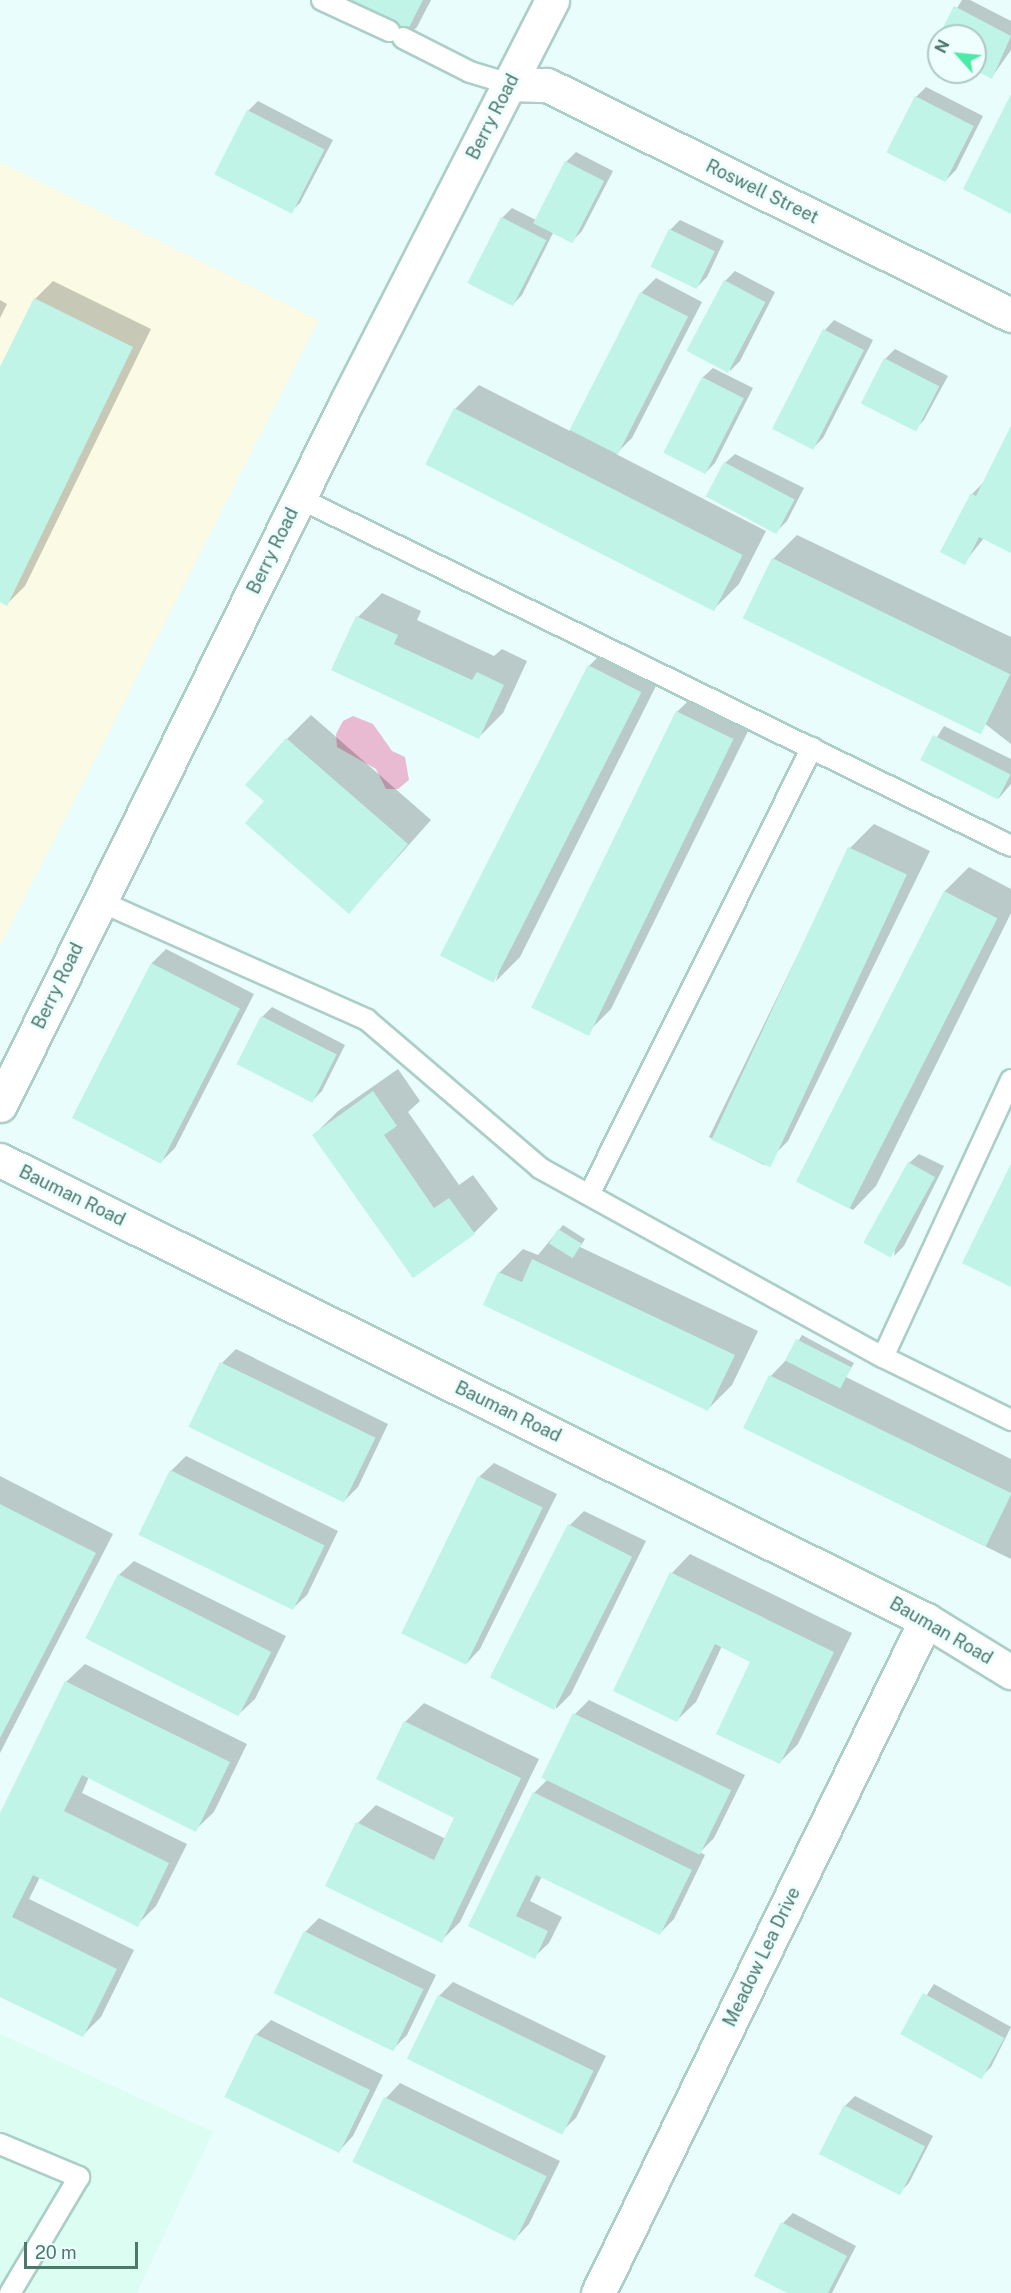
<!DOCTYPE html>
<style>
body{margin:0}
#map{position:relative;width:1011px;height:2293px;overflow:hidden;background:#e8fdfc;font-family:"Public Sans",sans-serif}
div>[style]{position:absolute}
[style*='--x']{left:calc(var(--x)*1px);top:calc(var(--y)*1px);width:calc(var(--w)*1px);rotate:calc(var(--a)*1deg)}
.commercial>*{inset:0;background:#dcfef2}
.education>*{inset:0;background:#fafae5}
.water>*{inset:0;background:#e8bbd2}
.shadow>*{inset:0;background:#0003}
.building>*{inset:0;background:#bff4e7;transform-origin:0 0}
.roads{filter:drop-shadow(2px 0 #abcec7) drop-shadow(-2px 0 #abcec7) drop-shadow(0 2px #abcec7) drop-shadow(0 -2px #abcec7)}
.lane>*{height:20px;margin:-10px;padding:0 10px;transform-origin:10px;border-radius:10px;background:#fff}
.street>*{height:33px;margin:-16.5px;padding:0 16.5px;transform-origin:16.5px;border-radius:16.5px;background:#fff}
.secondary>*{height:33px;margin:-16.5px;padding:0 16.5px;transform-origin:16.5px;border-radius:16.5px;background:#fff}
span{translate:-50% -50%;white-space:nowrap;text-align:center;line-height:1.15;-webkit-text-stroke:6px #effffe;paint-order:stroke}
.street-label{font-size:18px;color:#4b796c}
.north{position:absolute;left:927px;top:24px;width:60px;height:60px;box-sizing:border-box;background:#effffe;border:2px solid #adc9c4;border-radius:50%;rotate:297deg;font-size:16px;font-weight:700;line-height:24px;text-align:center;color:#4b796c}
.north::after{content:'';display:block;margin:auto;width:21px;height:27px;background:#4aeaa7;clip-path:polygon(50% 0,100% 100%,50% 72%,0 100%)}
.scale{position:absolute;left:24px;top:2242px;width:114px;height:27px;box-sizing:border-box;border:3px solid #4b796c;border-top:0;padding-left:8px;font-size:18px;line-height:21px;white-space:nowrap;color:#4b796c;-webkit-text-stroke:4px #effffe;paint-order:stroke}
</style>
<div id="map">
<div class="commercial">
<div style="clip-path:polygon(0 2034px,213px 2132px,137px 2293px,0 2293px)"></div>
</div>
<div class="education">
<div style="clip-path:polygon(0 162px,319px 320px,0 946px)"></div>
</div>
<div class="water">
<div style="clip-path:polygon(353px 716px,373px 724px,392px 751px,405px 757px,409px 780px,398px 789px,386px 789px,376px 769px,337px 747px,336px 734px,343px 721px)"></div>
</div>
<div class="shadow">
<div style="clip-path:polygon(346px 0,431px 0,417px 27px,399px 45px)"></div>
<div style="clip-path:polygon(962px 0,970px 0,1011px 21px,1011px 50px,992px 77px,975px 69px,975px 36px,940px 36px)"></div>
<div style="clip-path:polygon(926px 87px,983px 116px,956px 170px,946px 180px,916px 97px)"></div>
<div style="clip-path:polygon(258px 101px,333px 140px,300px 203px,290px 212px,248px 111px)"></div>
<div style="clip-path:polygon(576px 152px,613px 171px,582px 231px,572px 241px,554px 231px,522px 295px,512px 305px,469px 283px,502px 218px,512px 208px,536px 220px,566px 162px)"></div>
<div style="clip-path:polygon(680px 220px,724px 241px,707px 277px,697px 287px,670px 230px)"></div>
<div style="clip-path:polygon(735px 271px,775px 292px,740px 361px,730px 371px,725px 281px)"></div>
<div style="clip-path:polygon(656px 278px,702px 302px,632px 438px,616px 454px,766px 531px,739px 584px,715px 608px,455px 409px,479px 385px,570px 431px,641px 293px)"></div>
<div style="clip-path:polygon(53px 281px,151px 329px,25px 586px,7px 604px,0 601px,0 371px,35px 299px)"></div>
<div style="clip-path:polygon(0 300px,7px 304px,0 318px)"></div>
<div style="clip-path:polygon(834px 320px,873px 340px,823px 438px,813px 448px,825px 330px)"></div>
<div style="clip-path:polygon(895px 349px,948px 376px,924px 420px,914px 430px,885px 359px)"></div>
<div style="clip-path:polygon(713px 368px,753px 388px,715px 463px,705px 473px,665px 452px,703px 377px)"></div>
<div style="clip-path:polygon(1011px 430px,1011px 552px,984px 538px,964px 563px,972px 494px,985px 481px)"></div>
<div style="clip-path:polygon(735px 454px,804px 488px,787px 521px,777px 531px,725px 463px)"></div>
<div style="clip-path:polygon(797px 535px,1011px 637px,1011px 744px,773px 559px)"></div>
<div style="clip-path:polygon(382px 593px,421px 611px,417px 620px,494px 656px,502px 649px,527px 661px,503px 713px,479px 737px,358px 617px)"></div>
<div style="clip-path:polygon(613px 642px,665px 668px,520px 957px,496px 981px,589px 666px)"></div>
<div style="clip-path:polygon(701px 688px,756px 715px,611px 1009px,587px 1033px,677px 712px)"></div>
<div style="clip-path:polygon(311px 715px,431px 820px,349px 912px,266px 801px,287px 739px)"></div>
<div style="clip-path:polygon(944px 726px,1011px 759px,1011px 784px,999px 798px,923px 759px)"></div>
<div style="clip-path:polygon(874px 824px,930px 851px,788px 1141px,764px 1165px,709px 1137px,850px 848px)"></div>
<div style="clip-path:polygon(969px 867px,1011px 889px,1011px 913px,876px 1186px,853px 1210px,800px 1182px,945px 891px)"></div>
<div style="clip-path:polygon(166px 949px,254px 994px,175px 1148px,160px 1163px,73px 1117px,152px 963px)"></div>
<div style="clip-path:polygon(272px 1007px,345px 1045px,322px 1091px,312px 1101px,262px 1017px)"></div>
<div style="clip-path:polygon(398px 1069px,420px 1101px,408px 1112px,459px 1185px,473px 1175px,498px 1209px,474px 1233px,314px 1135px,338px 1111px)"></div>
<div style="clip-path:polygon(919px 1154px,944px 1166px,904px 1246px,894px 1256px,909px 1163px)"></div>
<div style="clip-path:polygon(563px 1225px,585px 1239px,580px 1247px,758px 1331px,732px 1385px,708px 1409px,485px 1304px,499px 1273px,523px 1249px,538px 1255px)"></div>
<div style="clip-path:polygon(802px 1335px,854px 1363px,846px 1377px,1011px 1459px,1011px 1559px,745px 1428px,771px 1376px,788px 1358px)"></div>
<div style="clip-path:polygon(236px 1349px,388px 1424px,358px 1487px,343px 1502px,222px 1363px)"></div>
<div style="clip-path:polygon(186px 1456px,338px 1531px,307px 1595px,292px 1609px,171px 1471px)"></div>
<div style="clip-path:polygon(494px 1463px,557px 1494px,480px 1649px,466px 1664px,479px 1477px)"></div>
<div style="clip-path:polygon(0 1476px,113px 1534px,0 1753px)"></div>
<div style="clip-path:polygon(584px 1511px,646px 1541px,571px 1694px,556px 1709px,570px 1525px)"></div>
<div style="clip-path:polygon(690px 1554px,852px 1633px,798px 1744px,780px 1762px,752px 1661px,722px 1646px,696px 1702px,677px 1720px,615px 1690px,672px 1573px)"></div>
<div style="clip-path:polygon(134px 1561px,286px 1636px,255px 1699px,240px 1713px,119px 1575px)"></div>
<div style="clip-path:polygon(85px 1664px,247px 1744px,214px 1812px,195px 1830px,89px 1777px,82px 1793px,187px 1844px,156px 1906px,137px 1925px,40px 1877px,29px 1899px,134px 1950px,101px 2017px,82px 2036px,0 1995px,0 1816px,66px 1682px)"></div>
<div style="clip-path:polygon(589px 1700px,745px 1775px,714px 1838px,700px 1852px,705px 1855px,674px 1919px,660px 1933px,542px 1876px,530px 1901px,562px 1917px,549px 1943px,534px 1957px,470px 1926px,534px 1793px,548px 1779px,575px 1714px)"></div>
<div style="clip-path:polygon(424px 1703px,539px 1759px,460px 1922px,441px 1941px,358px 1823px,376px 1805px,446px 1839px,456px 1817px,405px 1722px)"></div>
<div style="clip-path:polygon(319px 1918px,436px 1975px,407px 2035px,393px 2049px,305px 1932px)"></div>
<div style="clip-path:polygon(453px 1982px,606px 2056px,576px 2118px,561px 2132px,439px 1996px)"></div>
<div style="clip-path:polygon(934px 1984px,1011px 2027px,991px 2067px,981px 2077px,902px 2033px)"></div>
<div style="clip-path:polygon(271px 2020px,383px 2075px,353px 2136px,339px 2151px,256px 2035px)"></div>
<div style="clip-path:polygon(400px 2083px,560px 2161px,529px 2224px,515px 2239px,355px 2161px,386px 2098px)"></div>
<div style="clip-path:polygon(855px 2096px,933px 2136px,909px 2183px,899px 2193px,845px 2106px)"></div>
<div style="clip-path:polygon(793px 2213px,856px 2246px,832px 2293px,790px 2293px,783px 2223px)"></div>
</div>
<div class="building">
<div style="clip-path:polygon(342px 0,423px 0,399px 47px,384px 40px,392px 25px)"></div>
<div style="clip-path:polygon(954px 6px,1011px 36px,992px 79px,975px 70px,975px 36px,939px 36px,939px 52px,932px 49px)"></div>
<div style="clip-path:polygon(1011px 94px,1011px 214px,963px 189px)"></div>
<div style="left:915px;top:96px;width:66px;height:63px;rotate:27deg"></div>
<div style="left:247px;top:110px;width:87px;height:72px;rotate:27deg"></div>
<div style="left:565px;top:161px;width:44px;height:70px;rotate:27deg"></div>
<div style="left:501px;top:217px;width:51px;height:74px;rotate:27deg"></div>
<div style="left:669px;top:229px;width:51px;height:42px;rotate:26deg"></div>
<div style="left:724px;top:280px;width:47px;height:80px;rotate:28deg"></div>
<div style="left:640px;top:292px;width:54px;height:155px;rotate:27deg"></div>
<div style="clip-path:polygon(34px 298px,133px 347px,7px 606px,0 602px,0 367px)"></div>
<div style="left:823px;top:329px;width:46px;height:112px;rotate:27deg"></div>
<div style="left:884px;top:358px;width:62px;height:51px;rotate:27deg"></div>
<div style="left:702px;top:377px;width:47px;height:85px;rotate:27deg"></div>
<div style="left:454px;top:408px;width:324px;height:63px;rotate:27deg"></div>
<div style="clip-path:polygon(1011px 426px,1011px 553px,979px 537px,965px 565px,940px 552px,971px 493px,976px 496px)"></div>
<div style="left:724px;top:462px;width:80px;height:39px;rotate:28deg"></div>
<div style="left:772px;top:558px;width:265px;height:67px;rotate:26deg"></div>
<div style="clip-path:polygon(356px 616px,398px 635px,394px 644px,472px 680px,477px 672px,504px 685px,479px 739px,331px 670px)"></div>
<div style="left:588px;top:665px;width:60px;height:326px;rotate:27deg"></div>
<div style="left:676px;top:711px;width:64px;height:330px;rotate:26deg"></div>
<div style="left:933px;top:735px;width:87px;height:28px;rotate:27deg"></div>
<div style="clip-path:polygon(286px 738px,408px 844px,349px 914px,245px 823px,264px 801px,245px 785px)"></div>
<div style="left:848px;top:847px;width:65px;height:323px;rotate:25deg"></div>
<div style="left:944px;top:891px;width:60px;height:326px;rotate:27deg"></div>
<div style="left:151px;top:963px;width:100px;height:174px;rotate:27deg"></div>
<div style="left:261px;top:1016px;width:85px;height:54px;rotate:27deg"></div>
<div style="clip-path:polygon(373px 1091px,397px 1126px,384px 1135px,434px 1208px,449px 1198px,475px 1234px,413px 1278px,312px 1135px)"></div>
<div style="left:908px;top:1162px;width:31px;height:92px;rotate:29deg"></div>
<div style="clip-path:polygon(1011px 1164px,1011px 1287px,962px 1263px)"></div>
<div style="left:558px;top:1229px;width:28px;height:17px;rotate:32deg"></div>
<div style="clip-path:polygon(532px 1259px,735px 1355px,708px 1411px,483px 1305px,498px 1272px,522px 1282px)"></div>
<div style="left:796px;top:1339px;width:62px;height:24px;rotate:27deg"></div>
<div style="left:220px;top:1362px;width:173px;height:72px;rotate:26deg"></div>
<div style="left:769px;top:1375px;width:270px;height:59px;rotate:26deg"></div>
<div style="left:170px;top:1470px;width:172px;height:72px;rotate:26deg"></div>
<div style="left:478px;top:1476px;width:72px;height:175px;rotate:26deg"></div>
<div style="clip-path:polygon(0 1504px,96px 1553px,0 1738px)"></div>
<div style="left:568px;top:1524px;width:72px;height:172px;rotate:27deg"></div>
<div style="clip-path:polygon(670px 1572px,834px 1652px,780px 1764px,716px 1734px,750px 1662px,715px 1644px,677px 1722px,613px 1691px)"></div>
<div style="left:118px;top:1574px;width:172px;height:72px;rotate:27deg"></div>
<div style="clip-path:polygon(65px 1681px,230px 1762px,196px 1832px,82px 1775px,64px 1811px,169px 1863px,138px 1927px,33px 1875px,12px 1917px,117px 1969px,83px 2037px,0 1997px,0 1813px)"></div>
<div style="left:573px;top:1713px;width:176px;height:72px;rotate:26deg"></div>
<div style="clip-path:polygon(404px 1721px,521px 1778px,442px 1943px,325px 1886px,356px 1822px,434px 1860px,454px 1818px,376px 1779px)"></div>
<div style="clip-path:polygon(533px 1792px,692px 1870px,660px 1935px,536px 1875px,516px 1916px,548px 1931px,535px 1959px,468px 1926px)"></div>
<div style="left:304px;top:1931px;width:133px;height:69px;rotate:26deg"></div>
<div style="left:923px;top:1993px;width:93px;height:47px;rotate:29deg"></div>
<div style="left:438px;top:1995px;width:173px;height:71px;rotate:26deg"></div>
<div style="left:255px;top:2034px;width:128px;height:70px;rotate:26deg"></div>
<div style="left:384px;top:2097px;width:181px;height:72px;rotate:26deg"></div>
<div style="left:844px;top:2105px;width:91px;height:55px;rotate:27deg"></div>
<div style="clip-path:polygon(781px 2222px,847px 2256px,828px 2293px,787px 2293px,754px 2276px)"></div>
</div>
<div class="roads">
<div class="lane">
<div style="--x:322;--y:0;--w:74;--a:24.8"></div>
<div style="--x:403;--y:38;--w:75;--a:26.9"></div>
<div style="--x:470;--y:72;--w:42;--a:16.7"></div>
<div style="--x:299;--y:498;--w:792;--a:26.05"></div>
<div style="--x:99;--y:901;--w:293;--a:23.9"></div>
<div style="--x:367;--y:1020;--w:228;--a:40.5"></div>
<div style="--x:540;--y:1168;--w:392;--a:28.9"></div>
<div style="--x:883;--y:1357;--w:305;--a:-65.2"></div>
<div style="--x:589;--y:1195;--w:500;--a:-63.5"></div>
<div style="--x:883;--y:1357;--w:143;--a:26.2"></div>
<div style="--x:0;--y:2144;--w:86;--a:22.7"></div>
<div style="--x:79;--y:2177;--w:135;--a:120.7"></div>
</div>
<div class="street">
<div style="--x:510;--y:84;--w:37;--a:2"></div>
<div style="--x:547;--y:85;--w:518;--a:26.37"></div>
<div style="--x:598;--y:2293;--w:749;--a:-64.02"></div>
</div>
<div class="secondary">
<div style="--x:0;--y:1105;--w:785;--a:-63.76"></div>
<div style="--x:347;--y:401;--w:450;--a:-62.9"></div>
<div style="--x:0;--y:1160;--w:1034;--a:26.42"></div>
<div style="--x:926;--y:1620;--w:100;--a:31.5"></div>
</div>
</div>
<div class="street-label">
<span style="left:493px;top:117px;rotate:-63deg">Berry Road</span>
<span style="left:762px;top:192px;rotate:26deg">Roswell Street</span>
<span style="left:273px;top:551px;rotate:-64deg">Berry Road</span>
<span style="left:58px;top:986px;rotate:-64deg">Berry Road</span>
<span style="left:72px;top:1196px;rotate:26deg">Bauman Road</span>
<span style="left:508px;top:1412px;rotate:26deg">Bauman Road</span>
<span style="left:941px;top:1631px;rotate:30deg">Bauman Road</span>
<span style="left:762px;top:1957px;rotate:-64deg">Meadow Lea Drive</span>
</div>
<div class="north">N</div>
<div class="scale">20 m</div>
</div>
